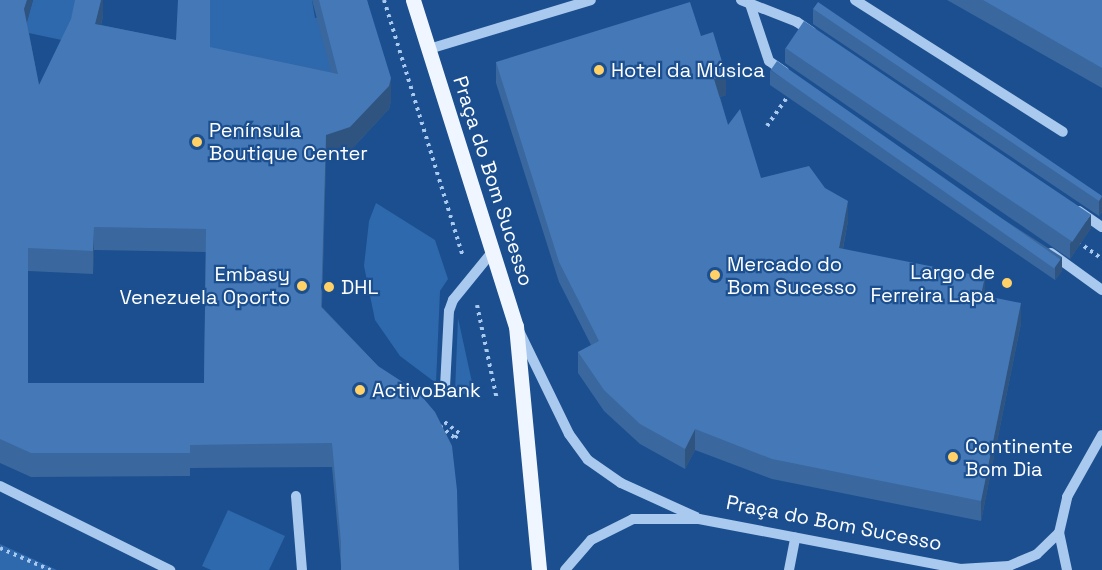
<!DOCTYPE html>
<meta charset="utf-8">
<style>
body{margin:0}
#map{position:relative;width:1102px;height:570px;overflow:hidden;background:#1b4f8f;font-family:"Space Grotesk",sans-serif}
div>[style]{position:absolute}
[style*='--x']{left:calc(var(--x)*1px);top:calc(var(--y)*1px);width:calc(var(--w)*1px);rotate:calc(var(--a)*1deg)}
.green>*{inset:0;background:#2e69ad}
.path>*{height:4px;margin-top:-2px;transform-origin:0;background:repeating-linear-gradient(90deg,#a9c9ee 0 3px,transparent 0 7.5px)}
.minor>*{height:10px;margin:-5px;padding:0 5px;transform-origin:5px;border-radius:5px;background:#a9c9ee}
.major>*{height:15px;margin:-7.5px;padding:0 7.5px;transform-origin:7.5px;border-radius:7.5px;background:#f0f6ff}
.wall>*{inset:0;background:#3a679d}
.shaded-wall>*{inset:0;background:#305480}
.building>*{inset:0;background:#4478b7;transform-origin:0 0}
.dots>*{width:16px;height:16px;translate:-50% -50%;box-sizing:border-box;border:3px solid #1b4f8f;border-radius:50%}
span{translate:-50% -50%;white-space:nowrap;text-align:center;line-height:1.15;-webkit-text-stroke:4.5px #1b4f8f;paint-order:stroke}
.poi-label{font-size:20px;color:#fff}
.left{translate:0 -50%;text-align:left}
.right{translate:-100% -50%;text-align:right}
.street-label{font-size:20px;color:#fff}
</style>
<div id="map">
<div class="green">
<div style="clip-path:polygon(33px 0,80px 0,71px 42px,24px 32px)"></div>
<div style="clip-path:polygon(210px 0,312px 0,315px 18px,335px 12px,338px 98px,210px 71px)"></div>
<div style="clip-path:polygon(376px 203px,435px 240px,448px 279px,440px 291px,436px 383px,400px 356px,375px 320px,364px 266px,369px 221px)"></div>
<div style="clip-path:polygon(458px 318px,475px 396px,455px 392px)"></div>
<div style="clip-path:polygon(228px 510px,285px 536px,269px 570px,211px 570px,202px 566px)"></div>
<div style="clip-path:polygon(0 544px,57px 570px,0 570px)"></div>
</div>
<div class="path">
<div style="--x:384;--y:0;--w:269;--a:72.9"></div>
<div style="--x:767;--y:126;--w:39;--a:-55"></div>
<div style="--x:1078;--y:242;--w:29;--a:35"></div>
<div style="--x:477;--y:305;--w:97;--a:78.1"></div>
<div style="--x:440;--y:426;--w:19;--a:39"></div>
<div style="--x:455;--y:438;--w:6;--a:-51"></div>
<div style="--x:459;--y:433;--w:20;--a:-143"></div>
<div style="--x:0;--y:548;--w:55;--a:23.7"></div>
</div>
<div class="minor">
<div style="--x:741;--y:0;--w:60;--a:21.4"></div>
<div style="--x:797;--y:22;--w:18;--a:34"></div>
<div style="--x:855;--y:0;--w:246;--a:32.4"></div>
<div style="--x:750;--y:4;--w:60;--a:71.6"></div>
<div style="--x:769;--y:61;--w:19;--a:35"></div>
<div style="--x:429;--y:49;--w:169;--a:-16.8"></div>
<div style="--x:1079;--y:211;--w:28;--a:35"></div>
<div style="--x:1051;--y:253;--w:63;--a:36"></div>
<div style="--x:519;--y:331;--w:114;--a:64.1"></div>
<div style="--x:569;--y:434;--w:32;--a:54"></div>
<div style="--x:588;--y:460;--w:40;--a:34.9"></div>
<div style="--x:621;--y:483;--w:82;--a:24.4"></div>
<div style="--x:445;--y:387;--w:76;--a:-87"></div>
<div style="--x:449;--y:311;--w:12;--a:-70"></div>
<div style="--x:453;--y:300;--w:63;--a:-50.8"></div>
<div style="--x:0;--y:486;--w:190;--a:26.3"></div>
<div style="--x:296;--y:496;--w:74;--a:85.4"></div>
<div style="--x:565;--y:570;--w:40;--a:-49"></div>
<div style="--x:591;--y:540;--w:47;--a:-26.6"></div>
<div style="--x:633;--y:519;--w:66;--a:0"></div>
<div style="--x:699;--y:519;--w:266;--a:10.8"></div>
<div style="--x:960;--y:569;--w:49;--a:-3.5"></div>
<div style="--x:1009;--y:566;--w:30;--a:-23"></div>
<div style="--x:1037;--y:554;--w:30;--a:-44"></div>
<div style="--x:789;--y:570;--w:33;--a:-79"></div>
<div style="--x:1067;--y:570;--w:38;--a:-102"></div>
<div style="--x:1059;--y:533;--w:37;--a:-77"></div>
<div style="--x:1067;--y:497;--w:71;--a:-60.6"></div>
</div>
<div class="major">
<div style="--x:413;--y:0;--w:342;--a:72.5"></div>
<div style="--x:516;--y:326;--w:245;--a:84.6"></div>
</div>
<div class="wall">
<div style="clip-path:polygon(evenodd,0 0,27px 23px,39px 85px,101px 0,103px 0,103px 16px,101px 25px,331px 72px,312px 0,367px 0,391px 101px,389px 109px,350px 151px,326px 159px,322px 307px,378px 366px,341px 566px,332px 467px,190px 468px,190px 476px,31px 477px,0 463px,0 0,94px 250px,206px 252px,204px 383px,28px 383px,28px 271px,93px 274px,94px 250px)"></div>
<div style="clip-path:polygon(947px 0,1102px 0,1102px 88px)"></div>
<div style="clip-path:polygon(813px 9px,1102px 196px,1102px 212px,1099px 216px,813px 24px)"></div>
<div style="clip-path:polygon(785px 48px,1091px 228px,1070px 259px,785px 63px)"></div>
<div style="clip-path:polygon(496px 62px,726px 95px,720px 97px,728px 125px,761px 178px,848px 221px,843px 249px,985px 296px,1021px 323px,981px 521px,772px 479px,695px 450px,685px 469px,640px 444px,604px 411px,578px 373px,578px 352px,591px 345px,559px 282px,496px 83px)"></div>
<div style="clip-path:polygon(770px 70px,1062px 257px,1062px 271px,1055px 280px,770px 85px)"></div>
</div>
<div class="shaded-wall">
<div style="clip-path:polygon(27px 0,33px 0,24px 32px,24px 9px)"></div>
<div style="clip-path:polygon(101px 0,103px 0,103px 16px,95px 47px,95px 24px)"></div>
<div style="clip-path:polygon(726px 75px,726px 95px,714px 99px,714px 79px)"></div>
<div style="clip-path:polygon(391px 78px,391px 101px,389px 109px,350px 151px,326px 159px,321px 330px,326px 135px)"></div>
<div style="clip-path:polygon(1102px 197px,1102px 212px,1099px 216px,1099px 201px)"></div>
<div style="clip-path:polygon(848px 201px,848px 221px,839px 268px,839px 248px)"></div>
<div style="clip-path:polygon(1091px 214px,1091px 228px,1070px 259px,1070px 244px)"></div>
<div style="clip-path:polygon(94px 227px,94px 250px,93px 274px,93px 251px)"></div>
<div style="clip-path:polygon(1062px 257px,1062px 271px,1055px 280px,1055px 266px)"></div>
<div style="clip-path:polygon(985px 277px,985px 297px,981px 295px)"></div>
<div style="clip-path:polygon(1021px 303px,1021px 323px,981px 521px,981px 501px)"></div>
<div style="clip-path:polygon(695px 429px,695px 450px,685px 469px,685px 449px)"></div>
</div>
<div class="building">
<div style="clip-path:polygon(evenodd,0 0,27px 0,24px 9px,39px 85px,71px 19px,75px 0,101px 0,95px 24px,176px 40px,178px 0,210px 0,210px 47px,338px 74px,319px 0,367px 0,391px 78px,389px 86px,350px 127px,326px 135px,321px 307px,378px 366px,418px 392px,435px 412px,452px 446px,457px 490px,459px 570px,341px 570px,341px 543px,332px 443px,190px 445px,190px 453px,31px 453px,0 439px,0 0,94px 227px,206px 229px,204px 383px,28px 383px,28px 248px,93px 251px,94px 227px)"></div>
<div style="clip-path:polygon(983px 0,1102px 0,1102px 68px)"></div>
<div style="clip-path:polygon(690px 2px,701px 36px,713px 32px,726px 75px,714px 79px,728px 125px,740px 109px,761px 178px,809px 166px,825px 188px,848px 201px,839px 248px,985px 277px,981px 295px,1021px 303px,981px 501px,772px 459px,695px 429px,685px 449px,640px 424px,604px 390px,578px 352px,599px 341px,559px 262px,496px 62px)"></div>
<div style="clip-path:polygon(818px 2px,1102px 196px,1099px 201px,813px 9px)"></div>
<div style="left:804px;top:21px;width:346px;height:33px;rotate:34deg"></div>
<div style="left:777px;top:61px;width:346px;height:11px;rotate:35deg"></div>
</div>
<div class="dots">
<div style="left:599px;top:70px;background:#ffd166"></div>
<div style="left:197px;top:142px;background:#ffd166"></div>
<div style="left:715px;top:275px;background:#ffd166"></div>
<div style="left:1007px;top:283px;background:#ffd166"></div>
<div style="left:302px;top:286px;background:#ffd166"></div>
<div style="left:329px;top:287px;background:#ffd166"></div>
<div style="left:360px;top:390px;background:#ffd166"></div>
<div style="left:953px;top:457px;background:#ffd166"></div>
</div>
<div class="poi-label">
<span class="left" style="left:611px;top:70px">Hotel da Música</span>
<span class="left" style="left:209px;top:142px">Península<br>Boutique Center</span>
<span class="left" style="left:727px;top:276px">Mercado do<br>Bom Sucesso</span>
<span class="right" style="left:995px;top:284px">Largo de<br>Ferreira Lapa</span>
<span class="right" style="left:290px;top:286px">Embasy<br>Venezuela Oporto</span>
<span class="left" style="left:341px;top:287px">DHL</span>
<span class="left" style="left:372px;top:390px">ActivoBank</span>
<span class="left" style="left:965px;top:458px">Continente<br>Bom Dia</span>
</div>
<div class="street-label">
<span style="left:493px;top:181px;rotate:72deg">Praça do Bom Sucesso</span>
<span style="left:834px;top:523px;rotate:11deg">Praça do Bom Sucesso</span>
</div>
</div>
